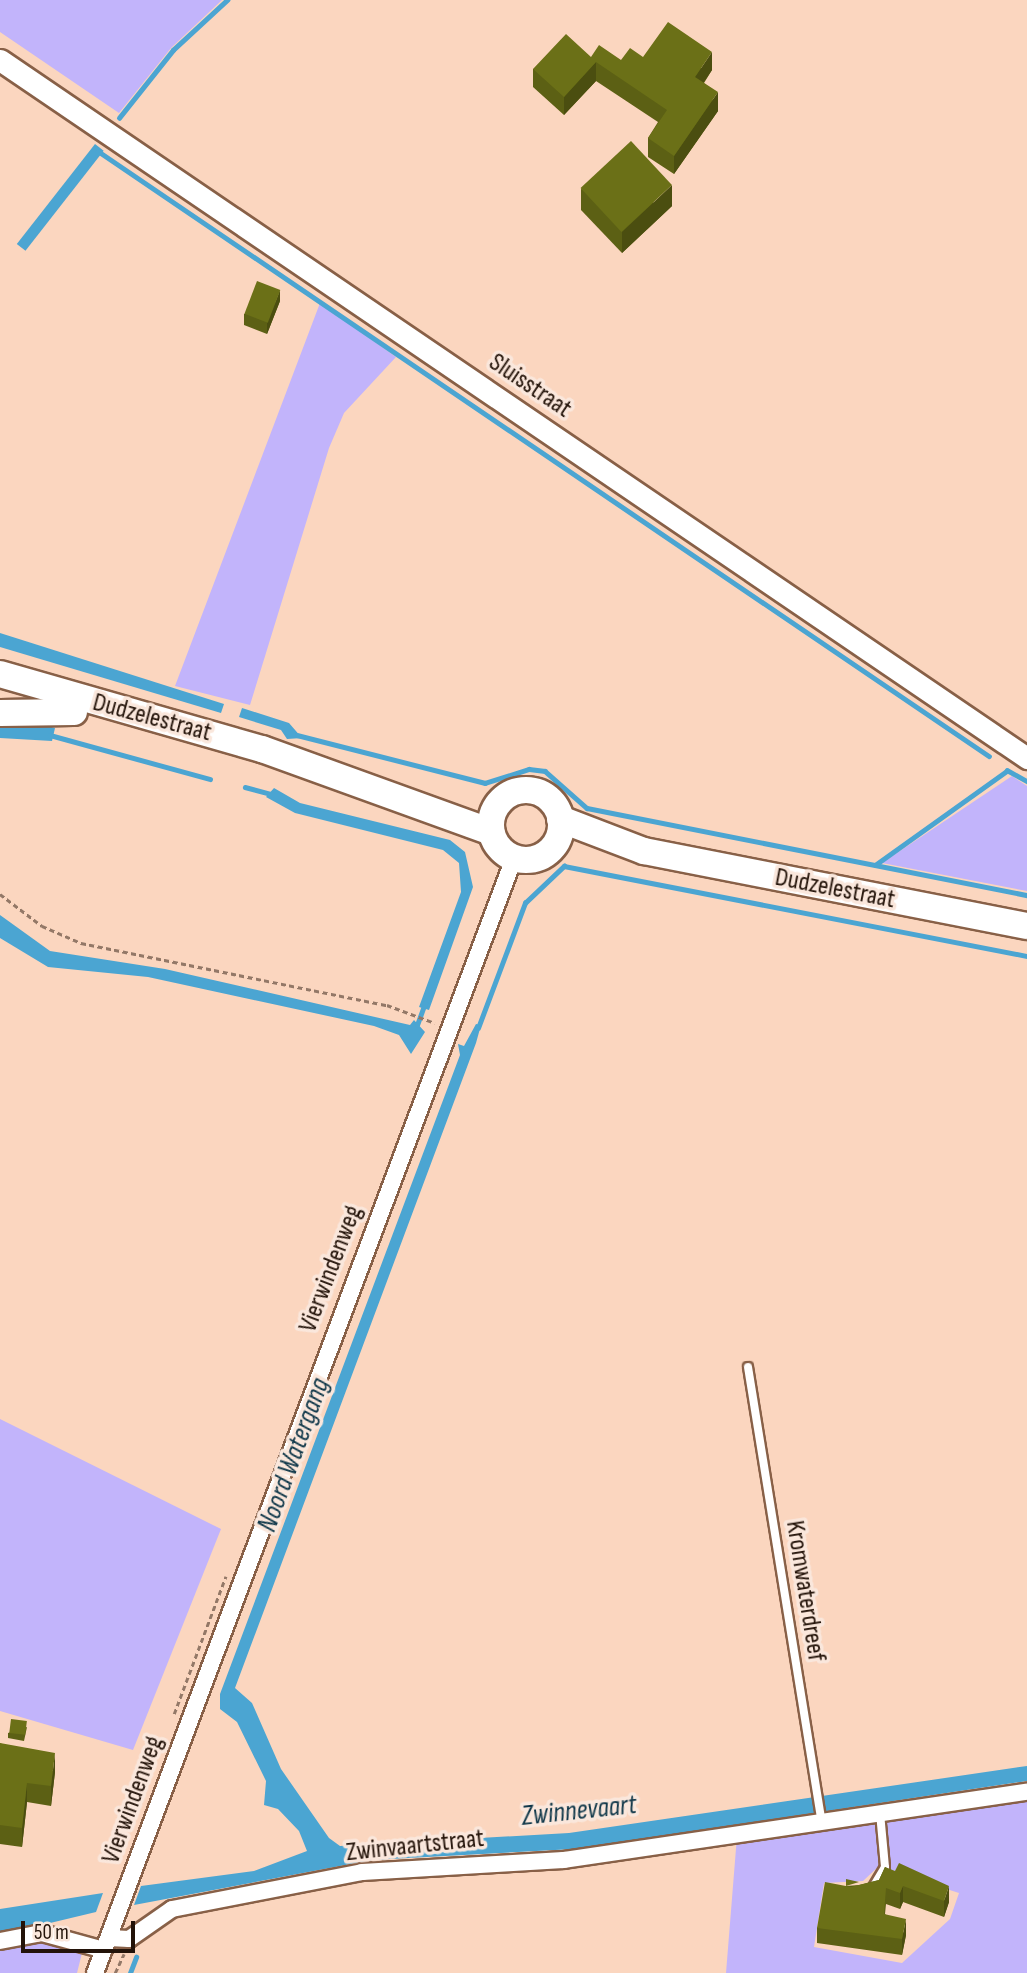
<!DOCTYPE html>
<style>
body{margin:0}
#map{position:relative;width:1027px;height:1973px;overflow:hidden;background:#fbd6bf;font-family:"Sofia Sans Condensed",sans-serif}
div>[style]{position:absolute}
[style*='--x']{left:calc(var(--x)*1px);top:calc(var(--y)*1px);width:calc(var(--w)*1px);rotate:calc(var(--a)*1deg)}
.green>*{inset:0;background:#c2b4fb}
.water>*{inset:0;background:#4ba5d2;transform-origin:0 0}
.stream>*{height:4.5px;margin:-2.25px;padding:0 2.25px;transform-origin:2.25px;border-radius:2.25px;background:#4ba5d2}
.path>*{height:2.5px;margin-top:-1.25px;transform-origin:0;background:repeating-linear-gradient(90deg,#937867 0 5px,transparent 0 8.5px)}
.roads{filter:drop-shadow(2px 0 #886047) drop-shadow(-2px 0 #886047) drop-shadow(0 2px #886047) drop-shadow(0 -2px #886047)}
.service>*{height:8px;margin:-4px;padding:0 4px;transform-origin:4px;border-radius:4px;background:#fff}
.minor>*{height:16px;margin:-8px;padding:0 8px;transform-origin:8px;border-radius:8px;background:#fff}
.tertiary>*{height:21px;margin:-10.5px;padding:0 10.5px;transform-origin:10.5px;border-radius:10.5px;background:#fff}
.primary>*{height:26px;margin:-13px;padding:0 13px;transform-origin:13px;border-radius:13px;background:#fff}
.primary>.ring{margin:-13px;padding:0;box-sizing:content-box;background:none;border:26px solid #fff;border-radius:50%}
.trunk>*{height:26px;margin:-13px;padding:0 13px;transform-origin:13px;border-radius:13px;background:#fff}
.wall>*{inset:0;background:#5c6014}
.shaded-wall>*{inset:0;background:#4b4e10}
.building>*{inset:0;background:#6b7017;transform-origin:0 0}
span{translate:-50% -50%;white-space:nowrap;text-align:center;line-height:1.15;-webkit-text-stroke:7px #fae7dc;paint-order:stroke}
.street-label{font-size:26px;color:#231309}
.water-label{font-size:28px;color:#0f3749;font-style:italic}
.scale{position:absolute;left:21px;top:1921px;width:114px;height:32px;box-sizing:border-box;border:4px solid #231309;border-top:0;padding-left:9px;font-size:21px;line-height:24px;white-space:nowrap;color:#231309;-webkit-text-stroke:5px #fae7dc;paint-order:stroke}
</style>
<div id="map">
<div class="green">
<div style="clip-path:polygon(0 0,222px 0,171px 48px,119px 113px,0 32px)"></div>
<div style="clip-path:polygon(320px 303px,396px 357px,344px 413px,329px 448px,250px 705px,175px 686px)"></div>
<div style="clip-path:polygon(1012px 776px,1027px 786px,1027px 891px,882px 863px)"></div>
<div style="clip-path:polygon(0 1419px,221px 1529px,133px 1750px,0 1711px)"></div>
<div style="clip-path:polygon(evenodd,1027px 1796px,1027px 1973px,726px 1973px,737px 1836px,825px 1831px,1027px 1796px,878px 1867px,959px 1893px,950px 1919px,902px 1963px,814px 1947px,824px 1883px,863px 1881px,878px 1867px)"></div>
<div style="clip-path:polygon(44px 1939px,83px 1949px,77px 1973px,0 1973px,0 1946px)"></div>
</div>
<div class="water">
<div style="left:95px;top:144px;width:11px;height:127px;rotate:38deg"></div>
<div style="clip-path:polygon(0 633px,224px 704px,221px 713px,0 647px)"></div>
<div style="clip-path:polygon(242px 708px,289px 723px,302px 738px,287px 739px,281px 730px,239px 717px)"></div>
<div style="clip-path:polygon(0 727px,44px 725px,55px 728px,52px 741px,0 738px)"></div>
<div style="clip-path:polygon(274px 788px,300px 803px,450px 840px,465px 852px,473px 887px,429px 1010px,419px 1007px,461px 892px,459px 863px,443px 850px,295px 813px,266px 797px)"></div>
<div style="clip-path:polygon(0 915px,50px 951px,165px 969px,410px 1025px,414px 1020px,425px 1032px,411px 1054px,399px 1035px,374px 1026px,148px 977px,48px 967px,0 938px)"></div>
<div style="clip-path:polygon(476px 1024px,481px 1025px,476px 1043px,235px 1688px,252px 1703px,281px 1769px,329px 1838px,340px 1846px,569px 1833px,1027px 1766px,1027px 1781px,574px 1849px,372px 1860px,134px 1905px,141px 1886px,254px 1871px,307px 1851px,299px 1831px,278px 1809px,264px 1805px,266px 1781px,237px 1722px,220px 1709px,220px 1694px,460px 1055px,458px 1044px,464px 1046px)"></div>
<div style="clip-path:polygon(103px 1893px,96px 1912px,0 1935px,0 1909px)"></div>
</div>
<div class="stream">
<div style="--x:119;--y:118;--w:87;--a:-51.5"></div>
<div style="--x:173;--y:50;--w:74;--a:-42.8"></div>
<div style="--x:98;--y:151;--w:1077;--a:34.18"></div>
<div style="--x:50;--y:735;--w:166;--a:15.4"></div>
<div style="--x:297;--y:735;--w:194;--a:14.3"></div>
<div style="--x:485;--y:783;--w:46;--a:-17.7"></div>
<div style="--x:529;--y:769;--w:16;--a:7"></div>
<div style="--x:545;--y:771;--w:56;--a:41.4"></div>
<div style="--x:587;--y:808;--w:449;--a:11.2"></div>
<div style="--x:1007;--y:770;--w:23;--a:29"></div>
<div style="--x:245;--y:787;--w:28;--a:15"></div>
<div style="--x:875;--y:865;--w:162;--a:-35.5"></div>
<div style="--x:417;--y:1025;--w:23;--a:-70"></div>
<div style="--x:478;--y:1028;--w:134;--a:-69.4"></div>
<div style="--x:525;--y:903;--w:54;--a:-43.5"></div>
<div style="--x:564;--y:866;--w:472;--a:11"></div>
<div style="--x:130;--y:1973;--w:17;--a:-69"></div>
</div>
<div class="path">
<div style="--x:0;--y:894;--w:53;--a:37.3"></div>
<div style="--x:42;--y:926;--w:43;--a:23.6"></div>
<div style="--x:81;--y:943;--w:312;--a:11.5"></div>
<div style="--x:387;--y:1005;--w:51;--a:20.6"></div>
<div style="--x:174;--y:1714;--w:147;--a:-69.4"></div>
<div style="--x:115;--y:1973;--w:21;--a:-65"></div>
</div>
<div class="roads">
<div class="service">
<div style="--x:748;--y:1367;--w:461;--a:80.8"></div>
<div style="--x:873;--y:1887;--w:23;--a:-59"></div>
<div style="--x:885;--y:1867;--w:54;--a:-95.3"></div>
</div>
<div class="minor">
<div style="--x:109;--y:1938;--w:20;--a:3"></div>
<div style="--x:129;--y:1939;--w:52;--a:-34.9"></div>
<div style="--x:172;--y:1909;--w:194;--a:-11"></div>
<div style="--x:362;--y:1872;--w:202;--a:-3.4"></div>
<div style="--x:564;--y:1860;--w:468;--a:-8.4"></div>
<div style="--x:0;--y:1941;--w:43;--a:-10.8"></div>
<div style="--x:42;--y:1933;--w:64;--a:15.3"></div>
<div style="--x:95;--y:1973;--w:1191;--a:-69.4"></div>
</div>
<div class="tertiary">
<div style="--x:0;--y:60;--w:1242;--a:34.2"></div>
</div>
<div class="primary">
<div style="--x:0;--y:674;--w:273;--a:16"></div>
<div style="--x:262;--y:749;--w:244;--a:19.9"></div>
<div class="ring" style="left:491px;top:790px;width:44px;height:44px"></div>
<div style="--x:560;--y:819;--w:90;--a:20.9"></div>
<div style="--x:644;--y:851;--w:390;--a:11.1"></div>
</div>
<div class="trunk">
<div style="--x:0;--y:713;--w:74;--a:-0.8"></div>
</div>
</div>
<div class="wall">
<div style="clip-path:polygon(591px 57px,621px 60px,643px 57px,712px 70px,704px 83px,718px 111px,674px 174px,648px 157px,648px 138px,658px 122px,596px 81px,564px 115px,533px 87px,533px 69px)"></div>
<div style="clip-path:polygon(581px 189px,672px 206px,622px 253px,581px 210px)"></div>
<div style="clip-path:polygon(280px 301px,267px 334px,244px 325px,244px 314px)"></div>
<div style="clip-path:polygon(27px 1727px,24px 1741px,8px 1738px,8px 1733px)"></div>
<div style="clip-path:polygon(0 1743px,55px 1772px,51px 1806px,27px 1802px,22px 1847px,0 1844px)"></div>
<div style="clip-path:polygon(885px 1867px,949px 1902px,944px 1917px,903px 1902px,900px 1909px,886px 1904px,885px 1914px,906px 1935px,902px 1955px,817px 1943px,817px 1928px,846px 1886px,859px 1885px,879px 1880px)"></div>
</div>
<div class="shaded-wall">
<div style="clip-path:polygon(712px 52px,712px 70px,695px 95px,695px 77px)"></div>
<div style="clip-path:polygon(596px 62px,596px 81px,564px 115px,564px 97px)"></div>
<div style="clip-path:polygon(718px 92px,718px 111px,674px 174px,674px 156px)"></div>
<div style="clip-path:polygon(672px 185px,672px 206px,622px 253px,622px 232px)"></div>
<div style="clip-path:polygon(280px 290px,280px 301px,267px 334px,267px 323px)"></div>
<div style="clip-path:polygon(55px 1753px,55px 1772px,51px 1806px,51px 1786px)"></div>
<div style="clip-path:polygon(27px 1783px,27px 1802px,22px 1847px,22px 1828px)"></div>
<div style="clip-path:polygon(903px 1886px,903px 1902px,900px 1909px,900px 1893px)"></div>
<div style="clip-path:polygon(949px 1886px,949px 1902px,944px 1917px,944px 1901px)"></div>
<div style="clip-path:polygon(906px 1919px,906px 1935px,902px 1955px,902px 1939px)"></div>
</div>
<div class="building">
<div style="clip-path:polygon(668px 22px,712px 52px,695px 77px,718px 92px,674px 156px,648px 138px,667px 110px,596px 62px,564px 97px,533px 69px,566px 34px,591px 57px,599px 45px,621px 60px,630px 48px,643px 57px)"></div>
<div style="left:631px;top:141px;width:60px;height:69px;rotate:47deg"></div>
<div style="left:257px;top:281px;width:25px;height:35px;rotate:21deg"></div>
<div style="left:11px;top:1719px;width:16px;height:14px;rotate:7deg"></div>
<div style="clip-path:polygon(0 1743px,55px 1753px,51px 1786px,27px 1783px,22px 1828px,0 1825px)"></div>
<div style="clip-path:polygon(899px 1863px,949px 1886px,944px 1901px,903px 1886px,900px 1893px,886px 1888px,884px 1914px,906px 1919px,902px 1939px,817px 1928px,825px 1882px,851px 1887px,879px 1880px,885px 1867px,895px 1871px)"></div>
<div style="clip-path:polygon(846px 1879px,859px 1882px,846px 1886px)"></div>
</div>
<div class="street-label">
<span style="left:530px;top:386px;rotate:34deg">Sluisstraat</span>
<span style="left:152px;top:718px;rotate:15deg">Dudzelestraat</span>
<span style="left:835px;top:889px;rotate:11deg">Dudzelestraat</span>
<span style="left:331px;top:1269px;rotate:-69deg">Vierwindenweg</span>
<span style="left:805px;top:1591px;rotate:81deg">Kromwaterdreef</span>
<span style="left:133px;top:1800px;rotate:-70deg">Vierwindenweg</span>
<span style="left:415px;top:1846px;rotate:-6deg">Zwinvaartstraat</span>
</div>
<div class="water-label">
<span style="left:294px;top:1455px;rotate:-70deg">Noord Watergang</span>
<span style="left:579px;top:1811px;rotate:-6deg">Zwinnevaart</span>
</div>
<div class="scale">50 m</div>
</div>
